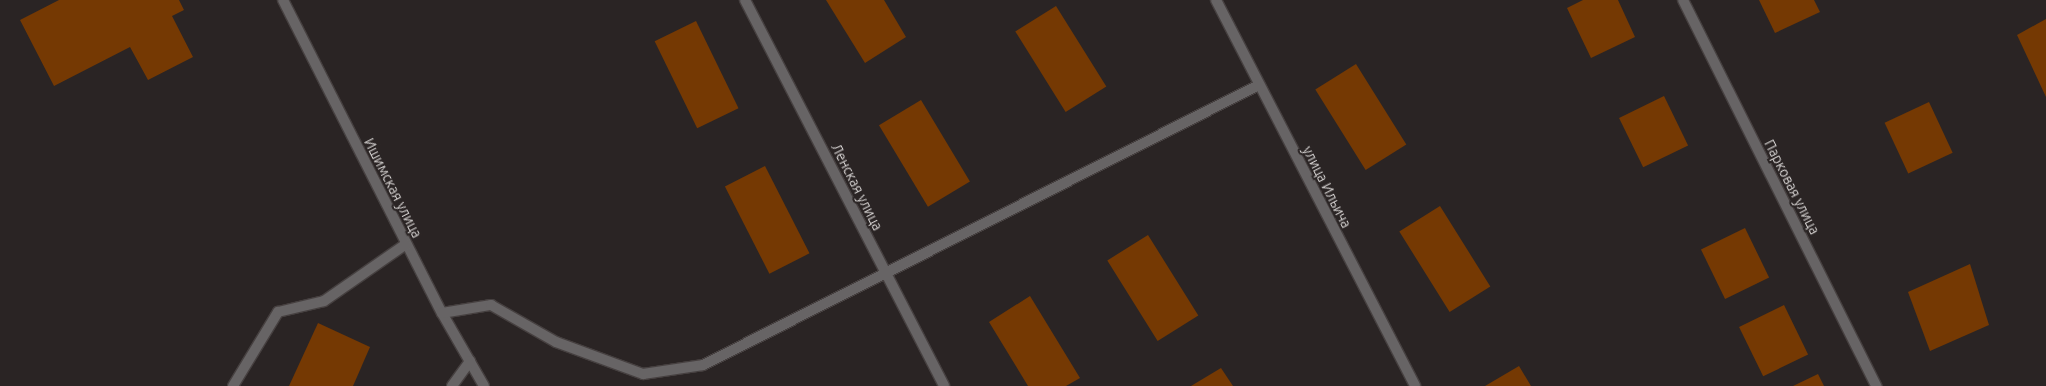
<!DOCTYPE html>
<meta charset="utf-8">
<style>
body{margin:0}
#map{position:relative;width:2046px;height:386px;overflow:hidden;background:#2a2424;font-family:Ubuntu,sans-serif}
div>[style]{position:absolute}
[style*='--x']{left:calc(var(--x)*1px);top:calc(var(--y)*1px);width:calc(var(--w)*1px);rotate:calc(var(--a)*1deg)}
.building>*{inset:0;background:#753903;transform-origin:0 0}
.roads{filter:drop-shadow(1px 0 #464040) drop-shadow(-1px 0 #464040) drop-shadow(0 1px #464040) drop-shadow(0 -1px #464040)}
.minor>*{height:10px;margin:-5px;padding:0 5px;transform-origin:5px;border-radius:5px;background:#676465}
span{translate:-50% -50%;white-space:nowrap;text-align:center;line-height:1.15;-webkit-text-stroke:4px #2a2424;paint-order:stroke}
.street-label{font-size:14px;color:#d8d5d4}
</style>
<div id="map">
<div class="building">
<div style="clip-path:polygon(59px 0,179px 0,184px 10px,172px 16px,193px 57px,148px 80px,130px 47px,54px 86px,20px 20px)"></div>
<div style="clip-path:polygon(826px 0,884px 0,906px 37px,865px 63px)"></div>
<div style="clip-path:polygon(1583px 0,1618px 0,1635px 37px,1591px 58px,1567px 8px)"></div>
<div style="clip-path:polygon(1759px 0,1814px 0,1820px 12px,1775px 33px)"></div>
<div style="left:1056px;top:6px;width:95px;height:48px;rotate:58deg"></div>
<div style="clip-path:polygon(2046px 19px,2046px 97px,2017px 35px)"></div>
<div style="left:696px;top:21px;width:97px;height:46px;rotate:64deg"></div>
<div style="left:1356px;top:64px;width:95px;height:48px;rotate:58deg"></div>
<div style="left:1664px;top:96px;width:55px;height:50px;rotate:64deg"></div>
<div style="left:921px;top:100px;width:95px;height:49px;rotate:59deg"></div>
<div style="left:1929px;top:102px;width:56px;height:49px;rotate:65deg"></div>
<div style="left:765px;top:166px;width:98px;height:45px;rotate:63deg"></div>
<div style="left:1440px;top:206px;width:95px;height:48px;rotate:58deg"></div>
<div style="left:1745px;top:228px;width:55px;height:49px;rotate:64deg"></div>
<div style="left:1148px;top:235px;width:95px;height:48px;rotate:58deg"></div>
<div style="clip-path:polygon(1970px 264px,1989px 325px,1930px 351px,1908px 292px)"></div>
<div style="clip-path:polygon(1030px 296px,1080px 378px,1066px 386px,1028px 386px,989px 322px)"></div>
<div style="left:1784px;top:305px;width:55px;height:50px;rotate:64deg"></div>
<div style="clip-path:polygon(318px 323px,370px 347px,353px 386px,289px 386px)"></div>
<div style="clip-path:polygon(1519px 366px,1531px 386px,1485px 386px)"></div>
<div style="clip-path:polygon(1221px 368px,1233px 386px,1191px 386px)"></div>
<div style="clip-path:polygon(1818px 374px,1824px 386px,1793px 386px)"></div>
</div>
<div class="roads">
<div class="minor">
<div style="--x:283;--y:0;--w:351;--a:63.1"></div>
<div style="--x:442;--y:313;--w:84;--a:60.1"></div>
<div style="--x:745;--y:0;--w:434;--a:62.7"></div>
<div style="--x:1216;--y:0;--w:434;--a:62.7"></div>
<div style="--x:1683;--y:0;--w:432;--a:63.4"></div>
<div style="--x:442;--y:313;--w:50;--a:-9.3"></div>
<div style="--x:491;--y:305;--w:75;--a:29.6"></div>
<div style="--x:556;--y:342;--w:93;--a:20.2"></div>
<div style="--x:643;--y:374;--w:61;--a:-8.5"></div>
<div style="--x:703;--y:365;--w:623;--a:-26.73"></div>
<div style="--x:233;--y:386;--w:87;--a:-58.7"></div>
<div style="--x:278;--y:312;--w:47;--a:-13.4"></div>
<div style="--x:324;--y:301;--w:100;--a:-34.8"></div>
<div style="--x:452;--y:386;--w:31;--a:-54"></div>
</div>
</div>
<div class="street-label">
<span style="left:857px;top:187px;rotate:63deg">Ленская улица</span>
<span style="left:1327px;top:187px;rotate:63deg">улица Ильича</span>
<span style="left:1792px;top:187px;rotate:63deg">Парковая улица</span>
<span style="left:393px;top:188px;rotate:63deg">Ишимская улица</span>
</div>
</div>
